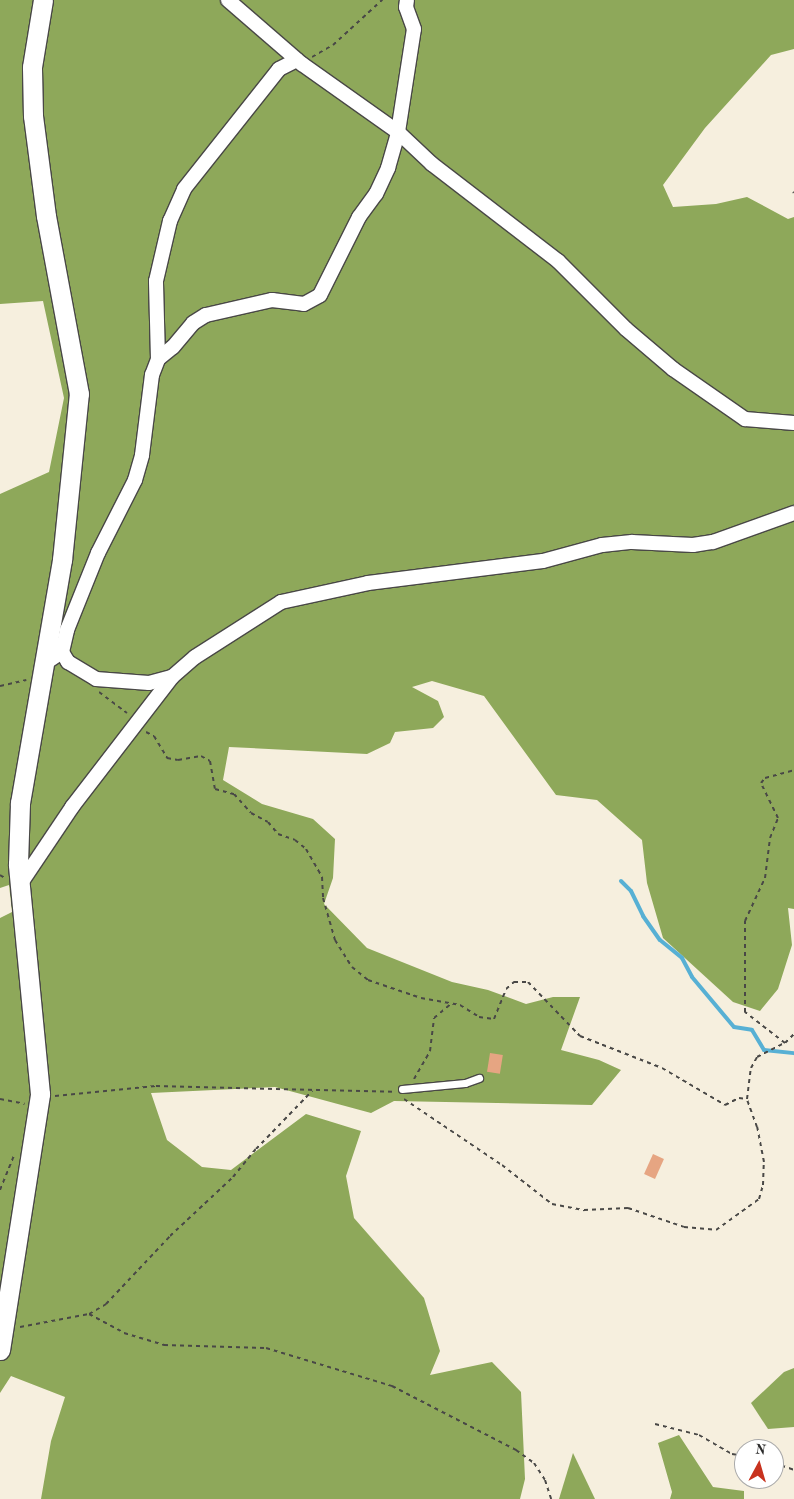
<!DOCTYPE html>
<style>
body{margin:0}
#map{position:relative;width:794px;height:1499px;overflow:hidden;background:#f6efde;font-family:"Old Standard TT",serif}
div>[style]{position:absolute}
[style*='--x']{left:calc(var(--x)*1px);top:calc(var(--y)*1px);width:calc(var(--w)*1px);rotate:calc(var(--a)*1deg)}
.forest>*{inset:0;background:#8ea85a}
.stream>*{height:4px;margin:-2px;padding:0 2px;transform-origin:2px;border-radius:2px;background:#57b0d4}
.building>*{inset:0;background:#e6a582;transform-origin:0 0}
.path>*{height:2px;margin-top:-1px;transform-origin:0;background:repeating-linear-gradient(90deg,#494846 0 4px,transparent 0 8px)}
.roads{filter:drop-shadow(1px 0 #494846) drop-shadow(-1px 0 #494846) drop-shadow(0 1px #494846) drop-shadow(0 -1px #494846)}
.lane>*{height:7px;margin:-3.5px;padding:0 3.5px;transform-origin:3.5px;border-radius:3.5px;background:#fff}
.street>*{height:14px;margin:-7px;padding:0 7px;transform-origin:7px;border-radius:7px;background:#fff}
.secondary>*{height:19px;margin:-9.5px;padding:0 9.5px;transform-origin:9.5px;border-radius:9.5px;background:#fff}
span{translate:-50% -50%;white-space:nowrap;text-align:center;line-height:1.15;-webkit-text-stroke:4px #fff;paint-order:stroke}
.north{position:absolute;left:734px;top:1439px;width:50px;height:50px;box-sizing:border-box;background:#fff;border:1px solid #aaa;border-radius:50%;rotate:6deg;font-size:14px;font-weight:700;line-height:20px;text-align:center;color:#2b2b2b}
.north::after{content:'';display:block;margin:auto;width:18px;height:22px;background:#c8321e;clip-path:polygon(50% 0,100% 100%,50% 72%,0 100%)}
</style>
<div id="map">
<div class="forest">
<div style="clip-path:polygon(0 0,794px 0,794px 49px,771px 55px,705px 128px,663px 185px,673px 207px,716px 204px,747px 197px,788px 219px,794px 217px,794px 909px,788px 908px,792px 945px,778px 989px,760px 1011px,733px 1002px,663px 938px,647px 883px,642px 840px,597px 800px,556px 795px,484px 696px,432px 681px,412px 687px,438px 701px,444px 717px,433px 728px,395px 732px,390px 743px,367px 754px,229px 747px,223px 780px,262px 804px,313px 819px,335px 839px,333px 878px,324px 904px,367px 948px,452px 982px,488px 990px,526px 1004px,553px 997px,580px 997px,561px 1050px,599px 1060px,621px 1070px,592px 1105px,394px 1101px,371px 1113px,275px 1087px,151px 1093px,167px 1140px,202px 1167px,231px 1170px,306px 1114px,361px 1131px,346px 1176px,354px 1218px,424px 1298px,440px 1351px,430px 1375px,492px 1362px,521px 1392px,525px 1479px,520px 1499px,41px 1499px,51px 1441px,65px 1397px,11px 1376px,0 1393px,0 918px,12px 912px,9px 885px,0 888px,0 494px,49px 472px,64px 398px,43px 301px,0 304px)"></div>
<div style="clip-path:polygon(794px 1368px,794px 1427px,768px 1429px,751px 1403px,784px 1372px)"></div>
<div style="clip-path:polygon(679px 1435px,713px 1487px,744px 1491px,744px 1499px,670px 1499px,672px 1492px,658px 1443px)"></div>
<div style="clip-path:polygon(573px 1453px,595px 1499px,559px 1499px)"></div>
</div>
<div class="stream">
<div style="--x:621;--y:881;--w:14;--a:45"></div>
<div style="--x:631;--y:891;--w:28;--a:64"></div>
<div style="--x:643;--y:916;--w:29;--a:55"></div>
<div style="--x:660;--y:940;--w:28;--a:39"></div>
<div style="--x:682;--y:958;--w:21;--a:62"></div>
<div style="--x:692;--y:977;--w:65;--a:50"></div>
<div style="--x:734;--y:1027;--w:18;--a:9"></div>
<div style="--x:752;--y:1030;--w:23;--a:59"></div>
<div style="--x:764;--y:1050;--w:30;--a:6"></div>
</div>
<div class="building">
<div style="left:490px;top:1053px;width:13px;height:19px;rotate:9deg"></div>
<div style="left:653px;top:1154px;width:12px;height:22px;rotate:24deg"></div>
</div>
<div class="path">
<div style="--x:312;--y:57;--w:24;--a:-30"></div>
<div style="--x:333;--y:45;--w:67;--a:-42.6"></div>
<div style="--x:793;--y:192;--w:1;--a:45"></div>
<div style="--x:0;--y:686;--w:27;--a:-13"></div>
<div style="--x:99;--y:692;--w:35;--a:37"></div>
<div style="--x:146;--y:732;--w:9;--a:27"></div>
<div style="--x:154;--y:736;--w:26;--a:59"></div>
<div style="--x:167;--y:758;--w:11;--a:10"></div>
<div style="--x:178;--y:760;--w:23;--a:-10"></div>
<div style="--x:201;--y:756;--w:10;--a:29"></div>
<div style="--x:210;--y:761;--w:28;--a:80"></div>
<div style="--x:215;--y:789;--w:20;--a:15"></div>
<div style="--x:234;--y:794;--w:25;--a:48"></div>
<div style="--x:251;--y:813;--w:19;--a:28"></div>
<div style="--x:268;--y:822;--w:16;--a:50"></div>
<div style="--x:278;--y:834;--w:18;--a:19"></div>
<div style="--x:295;--y:840;--w:14;--a:39"></div>
<div style="--x:306;--y:849;--w:32;--a:60"></div>
<div style="--x:322;--y:877;--w:21;--a:87"></div>
<div style="--x:323;--y:898;--w:44;--a:74.1"></div>
<div style="--x:335;--y:940;--w:32;--a:58"></div>
<div style="--x:352;--y:967;--w:21;--a:39"></div>
<div style="--x:368;--y:980;--w:56;--a:18.8"></div>
<div style="--x:421;--y:998;--w:40;--a:10"></div>
<div style="--x:460;--y:1005;--w:22;--a:32"></div>
<div style="--x:479;--y:1017;--w:15;--a:8"></div>
<div style="--x:494;--y:1019;--w:32;--a:-68"></div>
<div style="--x:506;--y:989;--w:11;--a:-41"></div>
<div style="--x:514;--y:982;--w:14;--a:0"></div>
<div style="--x:528;--y:982;--w:75;--a:46.1"></div>
<div style="--x:580;--y:1036;--w:88;--a:21.3"></div>
<div style="--x:662;--y:1068;--w:73;--a:30.4"></div>
<div style="--x:725;--y:1105;--w:16;--a:-27"></div>
<div style="--x:739;--y:1098;--w:8;--a:7"></div>
<div style="--x:0;--y:875;--w:6;--a:31"></div>
<div style="--x:785;--y:1043;--w:51;--a:-142.2"></div>
<div style="--x:745;--y:1012;--w:91;--a:-90"></div>
<div style="--x:745;--y:921;--w:47;--a:-65.1"></div>
<div style="--x:765;--y:878;--w:40;--a:-82.9"></div>
<div style="--x:770;--y:838;--w:22;--a:-68"></div>
<div style="--x:778;--y:818;--w:39;--a:-116"></div>
<div style="--x:761;--y:783;--w:6;--a:-51"></div>
<div style="--x:765;--y:778;--w:30;--a:-15"></div>
<div style="--x:414;--y:1079;--w:32;--a:-60"></div>
<div style="--x:430;--y:1051;--w:33;--a:-83"></div>
<div style="--x:434;--y:1018;--w:23;--a:-40"></div>
<div style="--x:55;--y:1096;--w:101;--a:-5.7"></div>
<div style="--x:156;--y:1086;--w:238;--a:1.4"></div>
<div style="--x:0;--y:1099;--w:25;--a:11"></div>
<div style="--x:404;--y:1099;--w:118;--a:34"></div>
<div style="--x:502;--y:1165;--w:63;--a:38"></div>
<div style="--x:552;--y:1204;--w:33;--a:11"></div>
<div style="--x:584;--y:1210;--w:44;--a:-2.6"></div>
<div style="--x:628;--y:1208;--w:59;--a:18.7"></div>
<div style="--x:684;--y:1227;--w:32;--a:5"></div>
<div style="--x:716;--y:1230;--w:53;--a:-35.8"></div>
<div style="--x:759;--y:1199;--w:15;--a:-74"></div>
<div style="--x:763;--y:1185;--w:23;--a:-88"></div>
<div style="--x:764;--y:1162;--w:36;--a:-101"></div>
<div style="--x:757;--y:1127;--w:30;--a:-110"></div>
<div style="--x:747;--y:1099;--w:31;--a:-83"></div>
<div style="--x:751;--y:1068;--w:13;--a:-61"></div>
<div style="--x:757;--y:1057;--w:31;--a:-27"></div>
<div style="--x:785;--y:1043;--w:13;--a:-45"></div>
<div style="--x:0;--y:1190;--w:38;--a:-68"></div>
<div style="--x:89;--y:1314;--w:40;--a:28"></div>
<div style="--x:124;--y:1333;--w:42;--a:16.7"></div>
<div style="--x:164;--y:1345;--w:102;--a:1.7"></div>
<div style="--x:266;--y:1348;--w:132;--a:16.8"></div>
<div style="--x:392;--y:1386;--w:140;--a:27.3"></div>
<div style="--x:516;--y:1450;--w:22;--a:36"></div>
<div style="--x:534;--y:1463;--w:20;--a:57"></div>
<div style="--x:545;--y:1480;--w:20;--a:72"></div>
<div style="--x:20;--y:1327;--w:70;--a:-10.7"></div>
<div style="--x:89;--y:1314;--w:20;--a:-30"></div>
<div style="--x:106;--y:1304;--w:93;--a:-46.7"></div>
<div style="--x:170;--y:1236;--w:86;--a:-43.1"></div>
<div style="--x:233;--y:1177;--w:36;--a:-51"></div>
<div style="--x:256;--y:1149;--w:81;--a:-46"></div>
<div style="--x:655;--y:1424;--w:45;--a:14"></div>
<div style="--x:699;--y:1435;--w:38;--a:30"></div>
<div style="--x:732;--y:1454;--w:12;--a:9"></div>
<div style="--x:774;--y:1463;--w:21;--a:19"></div>
</div>
<div class="roads">
<div class="lane">
<div style="--x:402;--y:1089;--w:63;--a:-5.4"></div>
<div style="--x:465;--y:1083;--w:15;--a:-20"></div>
</div>
<div class="street">
<div style="--x:228;--y:0;--w:98;--a:40.9"></div>
<div style="--x:302;--y:64;--w:118;--a:35.3"></div>
<div style="--x:398;--y:132;--w:47;--a:43.3"></div>
<div style="--x:432;--y:164;--w:159;--a:37.6"></div>
<div style="--x:558;--y:261;--w:96;--a:45"></div>
<div style="--x:626;--y:329;--w:62;--a:40.4"></div>
<div style="--x:673;--y:369;--w:88;--a:34.8"></div>
<div style="--x:745;--y:419;--w:49;--a:4.7"></div>
<div style="--x:158;--y:359;--w:78;--a:-91.5"></div>
<div style="--x:156;--y:281;--w:62;--a:-76.9"></div>
<div style="--x:170;--y:221;--w:35;--a:-66"></div>
<div style="--x:184;--y:189;--w:153;--a:-51.6"></div>
<div style="--x:279;--y:69;--w:20;--a:-27"></div>
<div style="--x:62;--y:652;--w:12;--a:59"></div>
<div style="--x:68;--y:662;--w:33;--a:31"></div>
<div style="--x:96;--y:679;--w:53;--a:4.3"></div>
<div style="--x:149;--y:683;--w:24;--a:-15"></div>
<div style="--x:44;--y:664;--w:22;--a:-34"></div>
<div style="--x:62;--y:652;--w:23;--a:-77"></div>
<div style="--x:67;--y:630;--w:83;--a:-68.1"></div>
<div style="--x:98;--y:553;--w:82;--a:-63.1"></div>
<div style="--x:135;--y:480;--w:26;--a:-74"></div>
<div style="--x:142;--y:455;--w:81;--a:-82.9"></div>
<div style="--x:152;--y:375;--w:17;--a:-69"></div>
<div style="--x:158;--y:359;--w:19;--a:-39"></div>
<div style="--x:173;--y:347;--w:31;--a:-50"></div>
<div style="--x:193;--y:323;--w:15;--a:-32"></div>
<div style="--x:206;--y:315;--w:68;--a:-12.8"></div>
<div style="--x:272;--y:300;--w:32;--a:7"></div>
<div style="--x:304;--y:304;--w:18;--a:-29"></div>
<div style="--x:320;--y:295;--w:87;--a:-63.4"></div>
<div style="--x:359;--y:217;--w:29;--a:-54"></div>
<div style="--x:376;--y:194;--w:29;--a:-65"></div>
<div style="--x:388;--y:168;--w:37;--a:-74"></div>
<div style="--x:398;--y:132;--w:104;--a:-81.2"></div>
<div style="--x:414;--y:29;--w:23;--a:-110"></div>
<div style="--x:406;--y:7;--w:7;--a:-82"></div>
<div style="--x:21;--y:883;--w:92;--a:-56.1"></div>
<div style="--x:72;--y:807;--w:164;--a:-52.4"></div>
<div style="--x:172;--y:677;--w:30;--a:-41"></div>
<div style="--x:195;--y:657;--w:102;--a:-32.6"></div>
<div style="--x:281;--y:602;--w:89;--a:-12.3"></div>
<div style="--x:368;--y:583;--w:176;--a:-7.2"></div>
<div style="--x:543;--y:561;--w:61;--a:-15.2"></div>
<div style="--x:602;--y:545;--w:30;--a:-6"></div>
<div style="--x:632;--y:542;--w:61;--a:2.8"></div>
<div style="--x:693;--y:545;--w:20;--a:-9"></div>
<div style="--x:713;--y:542;--w:86;--a:-19.7"></div>
</div>
<div class="secondary">
<div style="--x:0;--y:1350;--w:259;--a:-81.1"></div>
<div style="--x:40;--y:1094;--w:231;--a:-95.5"></div>
<div style="--x:18;--y:864;--w:61;--a:-88.1"></div>
<div style="--x:20;--y:803;--w:247;--a:-80.2"></div>
<div style="--x:62;--y:560;--w:167;--a:-84.2"></div>
<div style="--x:79;--y:394;--w:181;--a:-100.5"></div>
<div style="--x:46;--y:216;--w:101;--a:-97.4"></div>
<div style="--x:33;--y:116;--w:49;--a:-91.2"></div>
<div style="--x:32;--y:67;--w:68;--a:-80.7"></div>
</div>
</div>
<div class="north">N</div>
</div>
